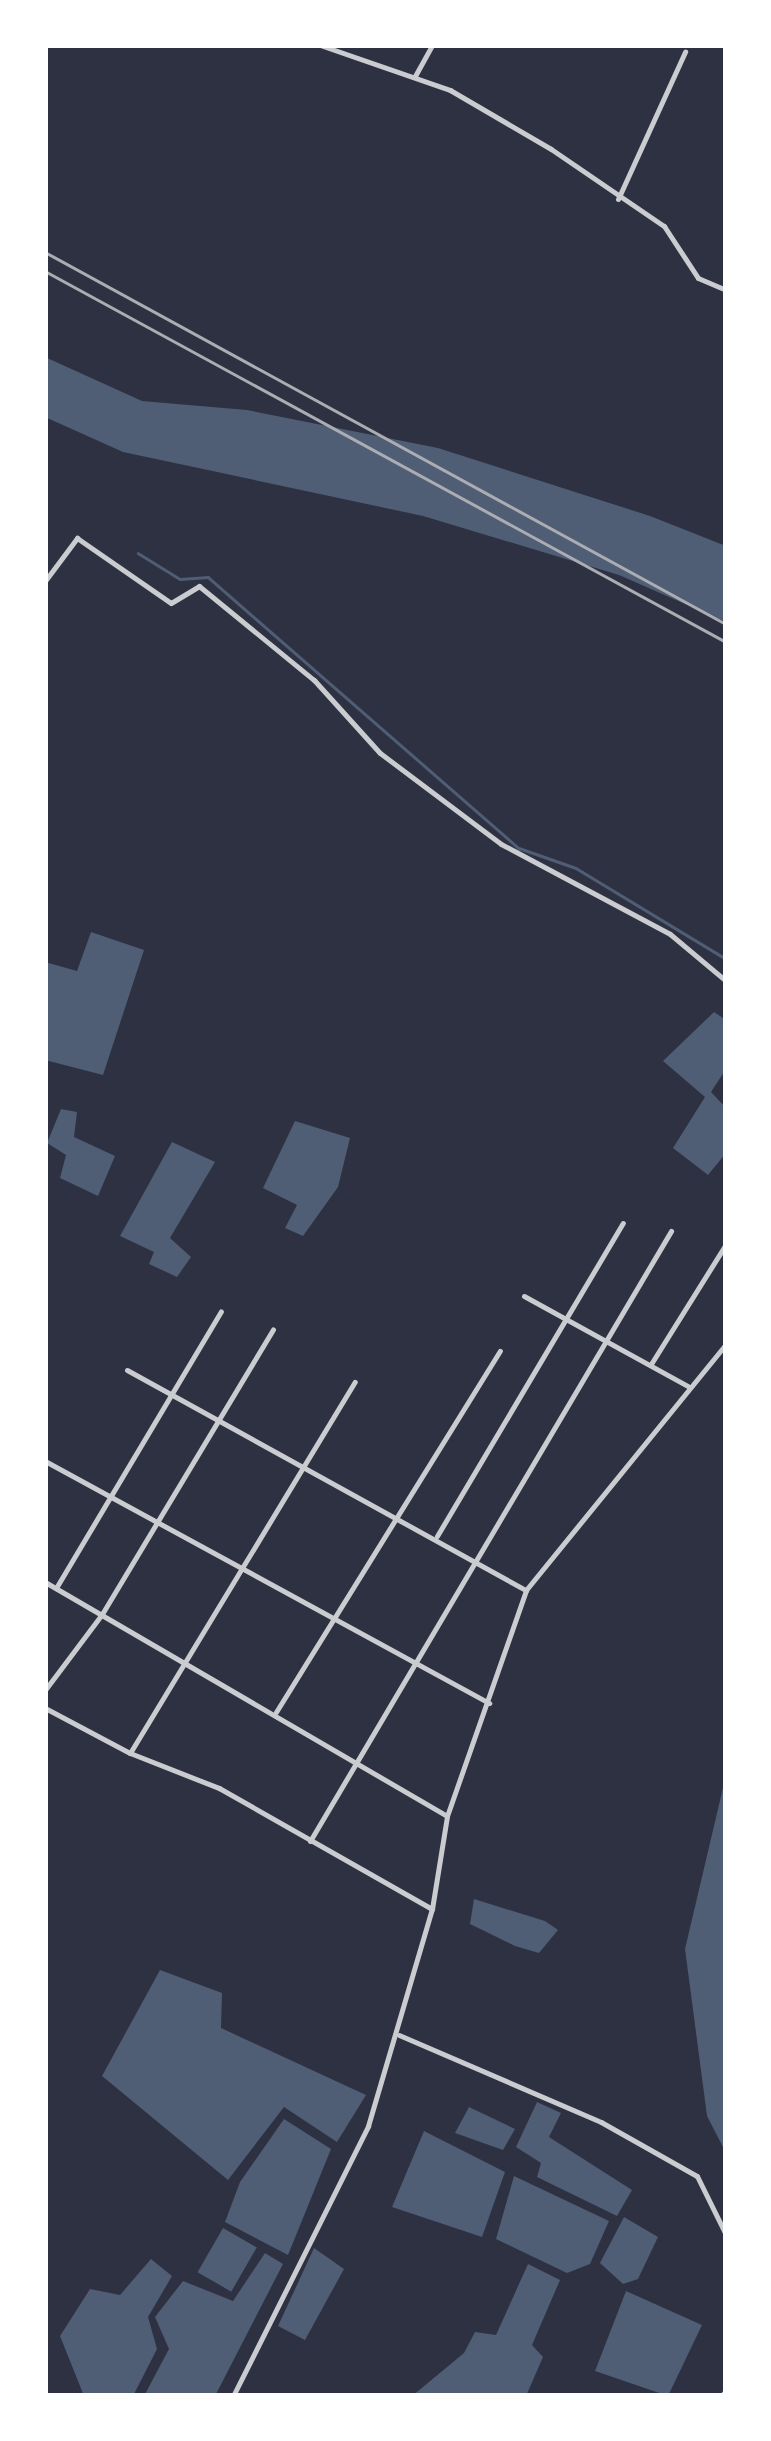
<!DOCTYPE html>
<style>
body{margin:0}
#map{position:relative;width:771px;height:2441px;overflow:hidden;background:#2d3142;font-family:"Work Sans",sans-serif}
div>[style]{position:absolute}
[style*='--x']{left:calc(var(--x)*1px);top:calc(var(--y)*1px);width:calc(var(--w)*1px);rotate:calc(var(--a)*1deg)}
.water>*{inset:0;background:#4f5d75;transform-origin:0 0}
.stream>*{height:2.5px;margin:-1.25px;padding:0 1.25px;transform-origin:1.25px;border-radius:1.25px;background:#4f5d75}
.minor>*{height:5px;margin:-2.5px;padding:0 2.5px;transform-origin:2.5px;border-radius:2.5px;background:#caccd0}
.rail>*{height:2.5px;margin:-1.25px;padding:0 1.25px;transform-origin:1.25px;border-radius:1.25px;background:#abadb3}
span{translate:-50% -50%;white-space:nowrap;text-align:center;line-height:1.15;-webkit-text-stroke:9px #fff;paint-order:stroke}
.frame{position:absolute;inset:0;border:48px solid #fff;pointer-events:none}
</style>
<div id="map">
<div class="water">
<div style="clip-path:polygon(45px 357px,142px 401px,247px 410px,438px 448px,650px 516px,726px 546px,726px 622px,619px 575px,423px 516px,123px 452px,45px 417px)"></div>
<div style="clip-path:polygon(91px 932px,144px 950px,103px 1075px,45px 1060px,45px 962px,77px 971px)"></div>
<div style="clip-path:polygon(714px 1012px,726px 1020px,726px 1069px,711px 1092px,726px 1108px,726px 1153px,708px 1175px,673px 1148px,705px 1097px,663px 1061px)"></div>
<div style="clip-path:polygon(61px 1109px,77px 1112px,74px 1137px,115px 1156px,98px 1196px,60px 1178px,66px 1155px,47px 1143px)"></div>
<div style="clip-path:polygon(295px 1121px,350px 1138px,338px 1187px,303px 1236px,285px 1228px,297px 1205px,263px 1188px)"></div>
<div style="clip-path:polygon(172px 1142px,215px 1162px,170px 1238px,191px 1257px,177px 1277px,149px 1264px,154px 1252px,120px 1236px)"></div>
<div style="clip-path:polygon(726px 1775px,726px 2153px,707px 2116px,685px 1949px)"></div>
<div style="clip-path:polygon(474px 1899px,545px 1921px,558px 1930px,539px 1953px,515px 1946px,470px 1924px)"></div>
<div style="clip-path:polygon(160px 1970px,222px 1993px,221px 2028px,366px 2095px,337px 2142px,284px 2107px,228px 2180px,102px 2076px)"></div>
<div style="clip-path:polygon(537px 2102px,561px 2113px,549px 2137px,632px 2190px,617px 2216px,537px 2177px,541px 2163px,516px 2147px)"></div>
<div style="clip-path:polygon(469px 2107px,515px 2129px,503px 2150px,455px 2133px)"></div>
<div style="clip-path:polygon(284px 2119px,331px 2149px,288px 2255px,225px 2222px,240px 2182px)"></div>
<div style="clip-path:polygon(424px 2131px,505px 2172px,482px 2237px,392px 2207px)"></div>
<div style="clip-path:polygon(514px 2176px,609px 2221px,590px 2264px,567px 2273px,496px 2239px)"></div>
<div style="clip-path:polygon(624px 2217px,658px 2237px,638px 2279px,623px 2284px,600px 2263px)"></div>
<div style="left:223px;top:2228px;width:39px;height:51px;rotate:30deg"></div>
<div style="clip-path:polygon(314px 2248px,344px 2269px,305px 2340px,278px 2326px)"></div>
<div style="clip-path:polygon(265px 2253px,283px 2264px,215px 2396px,144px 2396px,169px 2349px,155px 2317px,183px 2281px,233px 2301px)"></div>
<div style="clip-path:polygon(151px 2259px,172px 2276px,148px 2317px,157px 2349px,133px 2396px,84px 2396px,60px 2336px,90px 2289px,120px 2295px)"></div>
<div style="clip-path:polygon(528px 2264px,560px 2280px,532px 2345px,543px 2357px,526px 2396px,412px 2396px,464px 2353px,475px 2332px,496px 2335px)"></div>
<div style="clip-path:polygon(626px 2291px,702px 2325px,668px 2396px,595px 2371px)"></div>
</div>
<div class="stream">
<div style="--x:138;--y:553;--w:49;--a:31.8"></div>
<div style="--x:180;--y:579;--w:28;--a:-4"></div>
<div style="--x:208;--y:577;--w:413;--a:41.1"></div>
<div style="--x:519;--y:848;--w:60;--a:19.3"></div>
<div style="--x:576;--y:868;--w:175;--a:31.2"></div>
</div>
<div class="minor">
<div style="--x:320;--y:45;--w:138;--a:19.1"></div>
<div style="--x:450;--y:90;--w:117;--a:30.3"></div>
<div style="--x:551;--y:149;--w:137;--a:34.3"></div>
<div style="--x:664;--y:226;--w:62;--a:56.8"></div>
<div style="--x:698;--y:278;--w:30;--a:23"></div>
<div style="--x:415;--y:76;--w:35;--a:-61"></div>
<div style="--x:618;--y:199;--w:162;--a:-65.5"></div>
<div style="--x:45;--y:581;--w:54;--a:-53.3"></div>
<div style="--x:77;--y:538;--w:114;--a:34.7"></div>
<div style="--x:171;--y:603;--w:33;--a:-31"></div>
<div style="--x:199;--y:586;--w:149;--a:39.3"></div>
<div style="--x:314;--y:680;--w:98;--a:47.9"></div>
<div style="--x:380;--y:753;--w:151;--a:36.9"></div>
<div style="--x:501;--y:844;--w:191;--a:28"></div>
<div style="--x:670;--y:934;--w:73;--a:40"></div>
<div style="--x:524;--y:1296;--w:187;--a:28.8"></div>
<div style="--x:651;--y:1364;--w:142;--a:-58"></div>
<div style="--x:127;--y:1370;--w:456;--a:28.9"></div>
<div style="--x:45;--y:1461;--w:506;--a:28.59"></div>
<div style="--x:437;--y:1536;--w:364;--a:-59.3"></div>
<div style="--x:45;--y:1582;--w:465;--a:30.2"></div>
<div style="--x:56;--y:1588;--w:322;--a:-59.2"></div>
<div style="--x:45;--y:1690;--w:95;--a:-53.1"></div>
<div style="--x:102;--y:1614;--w:332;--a:-59"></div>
<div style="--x:45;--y:1708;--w:96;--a:27.9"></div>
<div style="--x:130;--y:1753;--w:434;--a:-58.8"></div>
<div style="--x:276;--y:1712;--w:425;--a:-58.2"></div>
<div style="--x:130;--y:1753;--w:96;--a:21.5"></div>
<div style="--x:219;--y:1788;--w:245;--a:29.6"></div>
<div style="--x:310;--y:1841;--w:709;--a:-59.38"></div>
<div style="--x:399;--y:2035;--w:220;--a:23.3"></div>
<div style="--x:601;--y:2122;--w:110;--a:29.4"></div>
<div style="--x:697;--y:2176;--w:66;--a:63.8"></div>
<div style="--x:233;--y:2396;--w:302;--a:-63.4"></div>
<div style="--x:368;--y:2126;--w:226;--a:-73.6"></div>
<div style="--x:432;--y:1909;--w:94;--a:-80.8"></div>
<div style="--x:447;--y:1816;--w:239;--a:-70.7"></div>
<div style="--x:526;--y:1590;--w:317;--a:-50.9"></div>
<div style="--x:721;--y:2396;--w:7;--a:-45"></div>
</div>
<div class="rail">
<div style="--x:45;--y:252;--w:776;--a:28.65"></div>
<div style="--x:45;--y:271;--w:776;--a:28.58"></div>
</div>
<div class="frame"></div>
</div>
